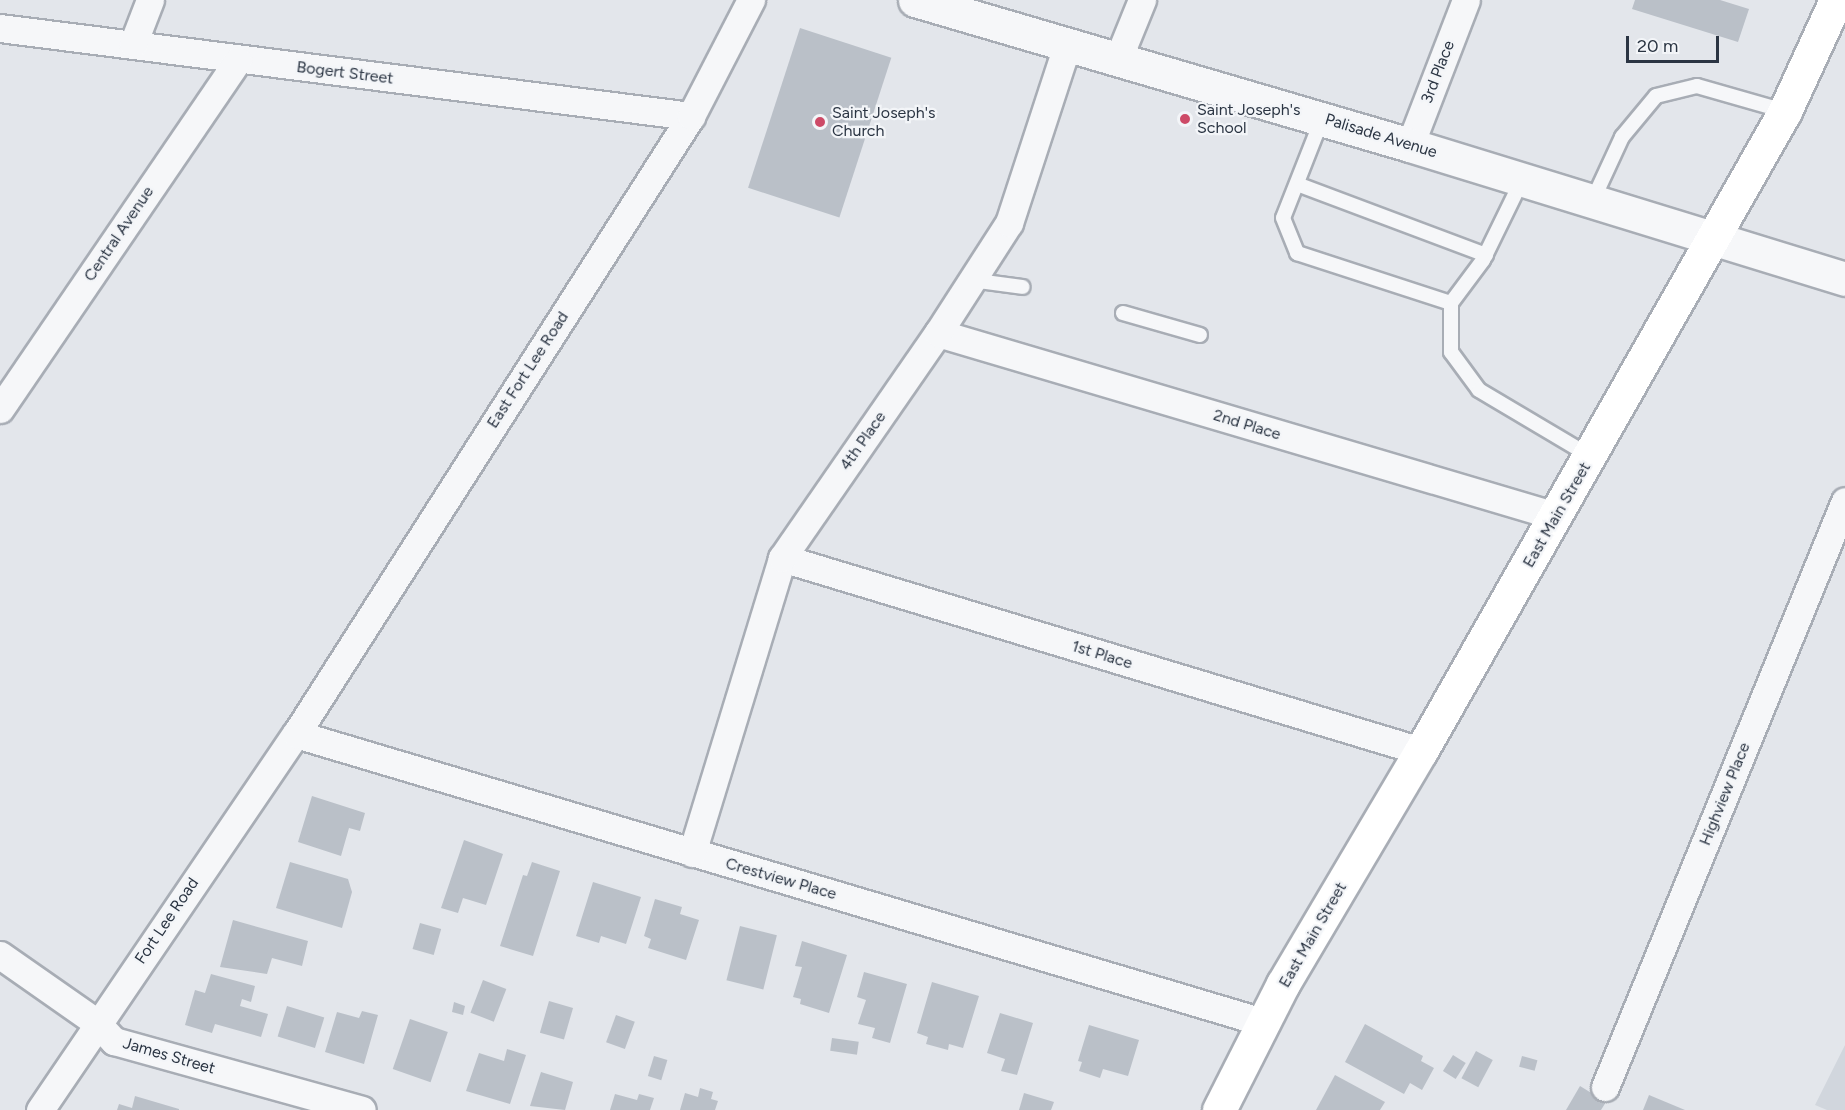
<!DOCTYPE html>
<style>
body{margin:0}
#map{position:relative;width:1845px;height:1110px;overflow:hidden;background:#e3e6eb;font-family:Figtree,sans-serif}
div>[style]{position:absolute}
[style*='--x']{left:calc(var(--x)*1px);top:calc(var(--y)*1px);width:calc(var(--w)*1px);rotate:calc(var(--a)*1deg)}
.built>*{inset:0;background:#d1d6dd}
.building>*{inset:0;background:#bac0c8;transform-origin:0 0}
.roads{filter:drop-shadow(2px 0 #a8adb5) drop-shadow(-2px 0 #a8adb5) drop-shadow(0 2px #a8adb5) drop-shadow(0 -2px #a8adb5)}
.service>*{height:14px;margin:-7px;padding:0 7px;transform-origin:7px;border-radius:7px;background:#f6f7f9}
.minor>*{height:27px;margin:-13.5px;padding:0 13.5px;transform-origin:13.5px;border-radius:13.5px;background:#f6f7f9}
.tertiary>*{height:33px;margin:-16.5px;padding:0 16.5px;transform-origin:16.5px;border-radius:16.5px;background:#f6f7f9}
.secondary>*{height:33px;margin:-16.5px;padding:0 16.5px;transform-origin:16.5px;border-radius:16.5px;background:#fff}
.dots>*{width:16px;height:16px;translate:-50% -50%;box-sizing:border-box;border:3px solid #f3f5f8;border-radius:50%}
span{translate:-50% -50%;white-space:nowrap;text-align:center;line-height:1.15;-webkit-text-stroke:4.5px #f3f5f8;paint-order:stroke}
.street-label{font-size:16px;color:#2b3543}
.poi-label{font-size:16px;color:#2b3543}
.left{translate:0 -50%;text-align:left}
.scale{position:absolute;left:1626px;top:36px;width:93px;height:27px;box-sizing:border-box;border:3px solid #2b3543;border-top:0;padding-left:8px;font-size:18px;line-height:21px;white-space:nowrap;color:#2b3543;-webkit-text-stroke:4px #f3f5f8;paint-order:stroke}
</style>
<div id="map">
<div class="built">
<div style="clip-path:polygon(1845px 1045px,1845px 1110px,1827px 1110px,1815px 1105px)"></div>
</div>
<div class="building">
<div style="clip-path:polygon(1635px 0,1720px 0,1749px 9px,1738px 42px,1632px 9px)"></div>
<div style="left:800px;top:28px;width:96px;height:168px;rotate:18deg"></div>
<div style="clip-path:polygon(312px 796px,365px 813px,360px 831px,349px 828px,341px 856px,298px 842px)"></div>
<div style="clip-path:polygon(464px 840px,503px 854px,486px 905px,463px 898px,458px 913px,441px 908px)"></div>
<div style="clip-path:polygon(290px 862px,348px 879px,352px 892px,342px 928px,276px 908px)"></div>
<div style="clip-path:polygon(532px 862px,560px 871px,533px 956px,500px 946px,523px 875px,527px 876px)"></div>
<div style="clip-path:polygon(593px 882px,641px 897px,626px 944px,601px 936px,599px 943px,576px 936px)"></div>
<div style="clip-path:polygon(655px 899px,682px 907px,680px 914px,699px 920px,686px 960px,648px 948px,651px 939px,644px 936px)"></div>
<div style="clip-path:polygon(233px 920px,308px 941px,302px 966px,272px 958px,267px 974px,220px 967px)"></div>
<div style="left:420px;top:923px;width:22px;height:27px;rotate:16deg"></div>
<div style="left:740px;top:926px;width:38px;height:56px;rotate:14deg"></div>
<div style="clip-path:polygon(802px 941px,847px 955px,829px 1013px,800px 1004px,801px 999px,793px 997px,802px 967px,795px 966px)"></div>
<div style="clip-path:polygon(864px 972px,907px 984px,890px 1043px,872px 1038px,875px 1028px,858px 1024px,866px 1000px,857px 997px)"></div>
<div style="clip-path:polygon(211px 974px,255px 986px,251px 1002px,242px 999px,240px 1006px,268px 1014px,261px 1037px,215px 1024px,212px 1033px,185px 1025px,195px 990px,205px 993px)"></div>
<div style="left:483px;top:980px;width:25px;height:35px;rotate:21deg"></div>
<div style="clip-path:polygon(932px 982px,979px 996px,963px 1048px,949px 1044px,948px 1050px,926px 1044px,928px 1037px,917px 1033px)"></div>
<div style="left:549px;top:1001px;width:25px;height:33px;rotate:16deg"></div>
<div style="clip-path:polygon(454px 1002px,465px 1006px,463px 1015px,452px 1012px)"></div>
<div style="left:287px;top:1006px;width:39px;height:32px;rotate:17deg"></div>
<div style="clip-path:polygon(362px 1011px,378px 1015px,364px 1064px,325px 1052px,337px 1012px,359px 1018px)"></div>
<div style="clip-path:polygon(1000px 1013px,1033px 1023px,1017px 1075px,1001px 1071px,1005px 1059px,987px 1053px)"></div>
<div style="left:616px;top:1015px;width:20px;height:29px;rotate:20deg"></div>
<div style="left:410px;top:1019px;width:40px;height:53px;rotate:19deg"></div>
<div style="clip-path:polygon(1365px 1024px,1423px 1056px,1421px 1061px,1434px 1068px,1422px 1090px,1410px 1083px,1404px 1094px,1345px 1062px)"></div>
<div style="clip-path:polygon(1089px 1025px,1139px 1040px,1128px 1076px,1103px 1069px,1100px 1078px,1079px 1071px,1082px 1062px,1078px 1061px)"></div>
<div style="left:832px;top:1038px;width:27px;height:13px;rotate:8deg"></div>
<div style="clip-path:polygon(507px 1049px,526px 1055px,510px 1104px,466px 1091px,479px 1053px,504px 1061px)"></div>
<div style="left:1476px;top:1051px;width:19px;height:31px;rotate:28deg"></div>
<div style="left:1453px;top:1055px;width:15px;height:19px;rotate:32deg"></div>
<div style="left:654px;top:1056px;width:14px;height:21px;rotate:17deg"></div>
<div style="left:1522px;top:1056px;width:16px;height:11px;rotate:15deg"></div>
<div style="clip-path:polygon(541px 1072px,573px 1082px,565px 1110px,530px 1106px)"></div>
<div style="clip-path:polygon(1335px 1075px,1385px 1102px,1380px 1110px,1316px 1110px)"></div>
<div style="clip-path:polygon(1580px 1086px,1606px 1102px,1601px 1110px,1566px 1110px)"></div>
<div style="clip-path:polygon(700px 1088px,713px 1092px,711px 1099px,718px 1101px,715px 1110px,680px 1110px,685px 1093px,698px 1097px)"></div>
<div style="clip-path:polygon(1024px 1093px,1054px 1102px,1051px 1110px,1019px 1110px)"></div>
<div style="clip-path:polygon(615px 1094px,637px 1100px,639px 1094px,654px 1098px,650px 1110px,610px 1110px)"></div>
<div style="clip-path:polygon(1649px 1095px,1685px 1110px,1643px 1110px)"></div>
<div style="clip-path:polygon(135px 1096px,179px 1109px,179px 1110px,117px 1110px,119px 1104px,132px 1108px)"></div>
</div>
<div class="roads">
<div class="service">
<div style="--x:1322;--y:119;--w:106;--a:111.5"></div>
<div style="--x:1283;--y:218;--w:38;--a:68"></div>
<div style="--x:1297;--y:253;--w:162;--a:18"></div>
<div style="--x:1451;--y:303;--w:54;--a:-53.3"></div>
<div style="--x:1483;--y:260;--w:89;--a:-64"></div>
<div style="--x:1297;--y:184;--w:202;--a:20.6"></div>
<div style="--x:1592;--y:202;--w:72;--a:-65.2"></div>
<div style="--x:1622;--y:137;--w:53;--a:-50.3"></div>
<div style="--x:1656;--y:96;--w:42;--a:-13.7"></div>
<div style="--x:1697;--y:86;--w:91;--a:15.9"></div>
<div style="--x:971;--y:280;--w:52;--a:7.7"></div>
<div style="--x:1451;--y:303;--w:49;--a:90"></div>
<div style="--x:1451;--y:352;--w:47;--a:53.6"></div>
<div style="--x:1479;--y:390;--w:129;--a:30.7"></div>
<div style="--x:1123;--y:313;--w:80;--a:15.9"></div>
</div>
<div class="minor">
<div style="--x:0;--y:28;--w:697;--a:7.26"></div>
<div style="--x:133;--y:44;--w:47;--a:-68.9"></div>
<div style="--x:1118;--y:59;--w:64;--a:-67.9"></div>
<div style="--x:1410;--y:145;--w:155;--a:-68.9"></div>
<div style="--x:938;--y:333;--w:645;--a:16.49"></div>
<div style="--x:0;--y:409;--w:422;--a:-55.7"></div>
<div style="--x:782;--y:558;--w:668;--a:16.81"></div>
<div style="--x:296;--y:734;--w:1012;--a:16.59"></div>
<div style="--x:692;--y:853;--w:308;--a:-73"></div>
<div style="--x:782;--y:558;--w:274;--a:-55.3"></div>
<div style="--x:938;--y:333;--w:131;--a:-57.2"></div>
<div style="--x:1009;--y:223;--w:189;--a:-71.9"></div>
<div style="--x:0;--y:955;--w:118;--a:35"></div>
<div style="--x:97;--y:1023;--w:25;--a:47"></div>
<div style="--x:114;--y:1041;--w:257;--a:15.5"></div>
<div style="--x:1605;--y:1087;--w:633;--a:-67.73"></div>
<div style="--x:40;--y:1110;--w:455;--a:-55.8"></div>
<div style="--x:296;--y:734;--w:733;--a:-57.41"></div>
<div style="--x:691;--y:116;--w:131;--a:-62.7"></div>
</div>
<div class="tertiary">
<div style="--x:915;--y:0;--w:516;--a:16.33"></div>
<div style="--x:1410;--y:145;--w:455;--a:17.1"></div>
</div>
<div class="secondary">
<div style="--x:1219;--y:1110;--w:141;--a:-63.1"></div>
<div style="--x:1283;--y:984;--w:271;--a:-59.4"></div>
<div style="--x:1421;--y:751;--w:736;--a:-60.37"></div>
<div style="--x:1785;--y:111;--w:122;--a:-65.3"></div>
</div>
</div>
<div class="dots">
<div style="left:1185px;top:119px;background:#cd4a67"></div>
<div style="left:820px;top:122px;background:#cd4a67"></div>
</div>
<div class="street-label">
<span style="left:1438px;top:72px;rotate:-69deg">3rd Place</span>
<span style="left:345px;top:73px;rotate:7deg">Bogert Street</span>
<span style="left:1381px;top:136px;rotate:17deg">Palisade Avenue</span>
<span style="left:119px;top:234px;rotate:-56deg">Central Avenue</span>
<span style="left:528px;top:370px;rotate:-57deg">East Fort Lee Road</span>
<span style="left:1247px;top:425px;rotate:17deg">2nd Place</span>
<span style="left:863px;top:441px;rotate:-55deg">4th Place</span>
<span style="left:1557px;top:515px;rotate:-60deg">East Main Street</span>
<span style="left:1102px;top:655px;rotate:17deg">1st Place</span>
<span style="left:1725px;top:794px;rotate:-68deg">Highview Place</span>
<span style="left:781px;top:879px;rotate:16deg">Crestview Place</span>
<span style="left:167px;top:921px;rotate:-56deg">Fort Lee Road</span>
<span style="left:1313px;top:935px;rotate:-60deg">East Main Street</span>
<span style="left:169px;top:1056px;rotate:16deg">James Street</span>
</div>
<div class="poi-label">
<span class="left" style="left:1197px;top:119px">Saint Joseph's<br>School</span>
<span class="left" style="left:832px;top:122px">Saint Joseph's<br>Church</span>
</div>
<div class="scale">20 m</div>
</div>
